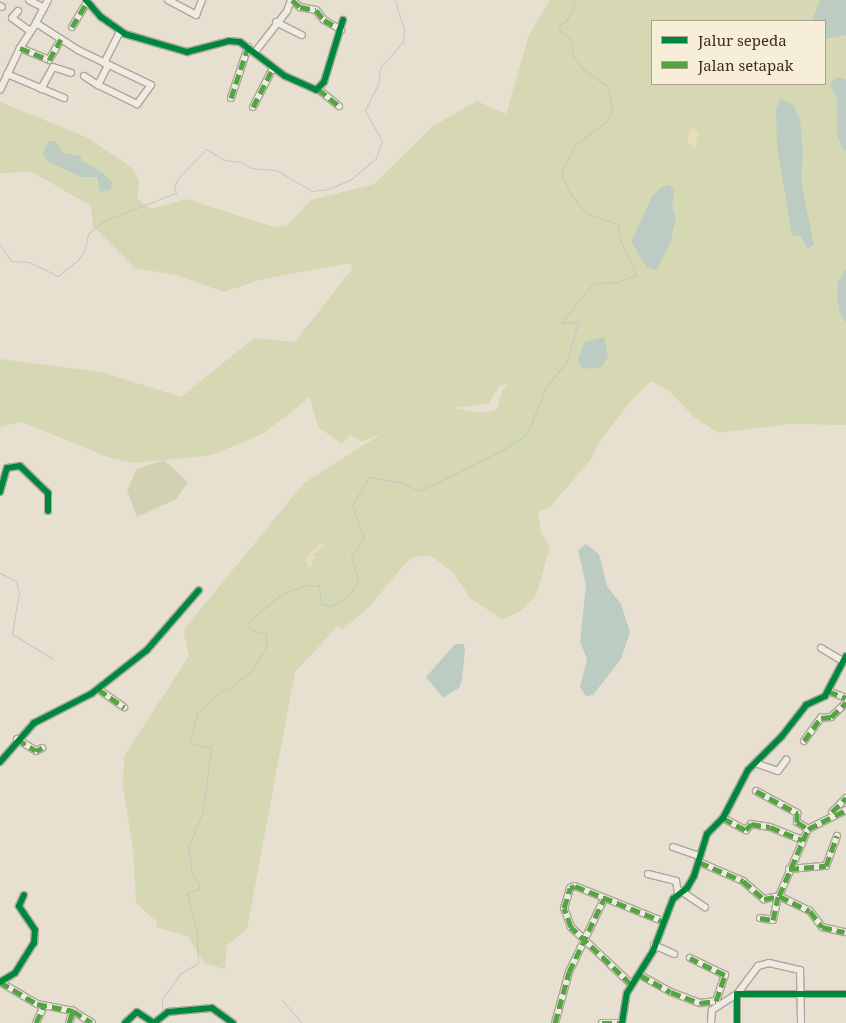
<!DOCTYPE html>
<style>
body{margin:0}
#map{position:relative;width:846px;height:1023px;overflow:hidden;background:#e7e0d1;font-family:"Noto Serif",serif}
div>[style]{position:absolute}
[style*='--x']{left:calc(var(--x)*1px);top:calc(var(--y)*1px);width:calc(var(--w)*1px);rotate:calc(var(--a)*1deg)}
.green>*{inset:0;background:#d6d7b3}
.sand>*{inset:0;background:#eadcb9}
.cemetery>*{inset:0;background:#d1d1b3}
.water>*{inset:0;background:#bcccc2}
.stream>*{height:1px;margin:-0.5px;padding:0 0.5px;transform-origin:0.5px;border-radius:0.5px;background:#bcccc2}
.roads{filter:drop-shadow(1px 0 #ada599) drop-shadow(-1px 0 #ada599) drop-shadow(0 1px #ada599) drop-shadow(0 -1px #ada599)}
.minor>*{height:6px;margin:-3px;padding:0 3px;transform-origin:3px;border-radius:3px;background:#efebe3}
.quiet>*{height:5px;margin-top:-2.5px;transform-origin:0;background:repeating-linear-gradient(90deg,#54a441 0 10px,transparent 0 15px)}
.cycleway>*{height:6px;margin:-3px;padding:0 3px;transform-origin:3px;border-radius:3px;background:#00873e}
span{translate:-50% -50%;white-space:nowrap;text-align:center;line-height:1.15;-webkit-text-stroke:4.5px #f7eed8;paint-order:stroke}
.legend{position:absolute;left:651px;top:20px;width:175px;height:65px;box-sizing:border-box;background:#f7eed8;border:1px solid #ada18e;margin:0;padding:6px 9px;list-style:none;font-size:15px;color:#3d2e20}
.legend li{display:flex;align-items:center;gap:10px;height:25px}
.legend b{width:25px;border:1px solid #ada18e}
</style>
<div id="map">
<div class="green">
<div style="clip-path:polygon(evenodd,550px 0,846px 0,846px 425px,791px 424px,718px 433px,695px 418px,669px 391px,651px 381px,630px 402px,600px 441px,591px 459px,549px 508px,538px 512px,541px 533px,550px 547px,536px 596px,519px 612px,502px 619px,471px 599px,452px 571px,429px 555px,410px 558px,369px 607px,342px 630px,338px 626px,295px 672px,247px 929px,227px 945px,225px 969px,204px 963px,188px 936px,156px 927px,157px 922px,136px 903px,133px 849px,123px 787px,124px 756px,189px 656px,184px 634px,186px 627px,304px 483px,384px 432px,362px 442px,350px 435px,342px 444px,318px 427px,310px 397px,264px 433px,212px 455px,134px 463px,110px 458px,22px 422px,0 427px,0 359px,102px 372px,181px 397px,254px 338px,295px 342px,352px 269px,351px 263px,263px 279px,224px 292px,176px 275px,135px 268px,93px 226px,91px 206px,32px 172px,0 173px,0 102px,86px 137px,131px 167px,139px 180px,137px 198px,151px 209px,186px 199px,274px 227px,287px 226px,311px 200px,374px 184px,433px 126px,477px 101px,506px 114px,529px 35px,550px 0,652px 21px,825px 21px,825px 84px,652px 84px,652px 21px,550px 0,508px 384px,502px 391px,497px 409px,483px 413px,455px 408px,489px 403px,500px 385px,508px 384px)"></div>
</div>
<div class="sand">
<div style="clip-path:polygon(693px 128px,699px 132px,695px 148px,688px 142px,689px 129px)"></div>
<div style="clip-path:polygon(322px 542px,324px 547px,313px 554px,317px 558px,311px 559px,313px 565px,309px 568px,305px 558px)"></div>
</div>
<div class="cemetery">
<div style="clip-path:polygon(164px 460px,188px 482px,176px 499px,137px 517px,127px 490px,137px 469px)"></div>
</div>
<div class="water">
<div style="clip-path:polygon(820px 0,846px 0,846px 35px,825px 39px,825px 21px,812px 21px)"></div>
<div style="clip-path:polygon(837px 77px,846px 80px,846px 150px,843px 150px,837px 134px,837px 98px,830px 84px)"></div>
<div style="clip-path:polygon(781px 99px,794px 106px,800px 120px,803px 151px,801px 182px,814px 245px,808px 249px,800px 236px,792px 235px,790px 223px,777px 146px,776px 108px)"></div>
<div style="clip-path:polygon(48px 141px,55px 141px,63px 153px,80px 156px,82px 161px,102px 172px,112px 182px,111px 189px,100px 192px,97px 177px,81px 177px,47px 161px,43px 154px)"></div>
<div style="clip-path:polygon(669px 185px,675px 190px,672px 206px,676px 219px,670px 244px,656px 270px,647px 267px,631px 242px,652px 197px,660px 188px)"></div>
<div style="clip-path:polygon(846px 269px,846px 322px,840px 314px,837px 295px,838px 281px)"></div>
<div style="clip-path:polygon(604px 337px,608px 356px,602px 367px,582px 369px,578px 360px,584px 342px)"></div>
<div style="clip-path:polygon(586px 544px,599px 554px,607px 586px,621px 604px,630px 632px,621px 659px,593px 695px,586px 696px,580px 687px,587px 659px,580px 642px,586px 585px,578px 550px)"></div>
<div style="clip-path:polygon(455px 644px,463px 644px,465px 648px,462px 680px,459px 688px,443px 698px,426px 677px)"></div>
</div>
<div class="stream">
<div style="--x:0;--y:245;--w:19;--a:55"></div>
<div style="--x:11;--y:261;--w:18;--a:3"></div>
<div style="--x:29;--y:262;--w:32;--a:26"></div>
<div style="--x:58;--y:276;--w:26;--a:-39"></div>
<div style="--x:78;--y:260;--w:13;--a:-58"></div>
<div style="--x:85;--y:249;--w:15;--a:-79"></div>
<div style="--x:88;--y:234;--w:20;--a:-41"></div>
<div style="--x:103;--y:221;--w:78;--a:-21"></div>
<div style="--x:176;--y:193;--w:7;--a:-106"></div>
<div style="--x:174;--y:186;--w:10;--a:-61"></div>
<div style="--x:179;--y:177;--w:39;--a:-46"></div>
<div style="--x:206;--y:149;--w:21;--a:31"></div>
<div style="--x:224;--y:160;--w:18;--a:6"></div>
<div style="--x:242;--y:162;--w:11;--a:34"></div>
<div style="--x:251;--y:168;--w:25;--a:5"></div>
<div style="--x:276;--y:170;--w:42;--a:30.3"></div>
<div style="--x:312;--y:191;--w:16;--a:-7"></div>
<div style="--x:328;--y:189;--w:24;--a:-22"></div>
<div style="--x:350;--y:180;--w:34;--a:-40"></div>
<div style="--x:376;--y:158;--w:18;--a:-71"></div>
<div style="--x:382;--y:141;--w:35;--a:-119"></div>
<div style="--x:365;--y:110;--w:28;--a:-63"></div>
<div style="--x:378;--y:85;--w:17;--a:-83"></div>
<div style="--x:380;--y:68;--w:35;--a:-49"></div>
<div style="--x:403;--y:42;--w:12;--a:-85"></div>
<div style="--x:404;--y:30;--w:31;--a:-107"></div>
<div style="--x:0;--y:573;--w:18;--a:27"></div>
<div style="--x:16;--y:581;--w:11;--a:75"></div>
<div style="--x:19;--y:592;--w:43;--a:99.5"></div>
<div style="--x:12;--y:634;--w:47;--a:31"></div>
<div style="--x:282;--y:1000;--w:30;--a:49"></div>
<div style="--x:158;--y:1016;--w:6;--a:-51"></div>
<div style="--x:162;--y:1011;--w:12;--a:-90"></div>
<div style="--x:162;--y:999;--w:32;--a:-54"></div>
<div style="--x:181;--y:973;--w:20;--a:-30"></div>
<div style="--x:198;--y:963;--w:31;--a:-92"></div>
<div style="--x:197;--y:932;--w:40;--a:-104.4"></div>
<div style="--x:187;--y:893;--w:13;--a:-18"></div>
<div style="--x:199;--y:889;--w:7;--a:-98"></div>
<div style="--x:198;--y:882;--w:10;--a:-127"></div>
<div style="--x:192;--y:874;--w:27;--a:-98"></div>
<div style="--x:188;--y:847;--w:39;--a:-67"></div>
<div style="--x:203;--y:811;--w:64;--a:-82.8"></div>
<div style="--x:211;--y:748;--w:22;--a:-167"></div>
<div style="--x:190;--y:743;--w:31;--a:-77"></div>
<div style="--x:197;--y:713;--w:33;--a:-43"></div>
<div style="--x:221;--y:691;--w:13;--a:-23"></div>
<div style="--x:233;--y:686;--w:25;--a:-40"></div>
<div style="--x:252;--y:670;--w:29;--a:-59"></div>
<div style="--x:267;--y:645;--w:11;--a:-95"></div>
<div style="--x:266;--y:634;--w:17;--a:-163"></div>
<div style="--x:250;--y:629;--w:7;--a:-117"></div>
<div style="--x:247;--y:623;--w:42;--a:-40.2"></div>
<div style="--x:279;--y:596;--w:27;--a:-24"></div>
<div style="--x:304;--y:585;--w:15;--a:4"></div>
<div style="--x:319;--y:586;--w:18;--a:84"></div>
<div style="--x:321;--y:604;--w:9;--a:13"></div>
<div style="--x:330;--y:606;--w:13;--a:-27"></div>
<div style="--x:342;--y:600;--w:13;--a:-42"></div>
<div style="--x:352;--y:591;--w:13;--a:-63"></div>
<div style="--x:358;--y:579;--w:24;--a:-107"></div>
<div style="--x:351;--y:556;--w:21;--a:-53"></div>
<div style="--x:364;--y:539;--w:36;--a:-109"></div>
<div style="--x:352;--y:505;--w:33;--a:-59"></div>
<div style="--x:369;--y:477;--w:35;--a:10"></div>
<div style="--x:403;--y:483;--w:18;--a:27"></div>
<div style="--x:419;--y:491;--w:93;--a:-26"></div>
<div style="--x:503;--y:450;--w:29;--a:-34"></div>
<div style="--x:527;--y:434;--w:51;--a:-68"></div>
<div style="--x:546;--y:387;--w:33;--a:-51"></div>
<div style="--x:567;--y:361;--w:41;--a:-74.2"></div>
<div style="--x:578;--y:322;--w:17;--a:177"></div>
<div style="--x:561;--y:323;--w:51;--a:-51.3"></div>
<div style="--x:593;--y:283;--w:25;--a:-2"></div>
<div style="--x:618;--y:282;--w:19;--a:-21"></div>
<div style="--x:636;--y:275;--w:36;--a:-114"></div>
<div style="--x:621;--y:242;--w:18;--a:-99"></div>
<div style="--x:618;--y:224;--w:34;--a:-161"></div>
<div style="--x:586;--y:213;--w:22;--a:-129"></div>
<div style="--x:572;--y:196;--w:25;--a:-116"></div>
<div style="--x:561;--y:173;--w:31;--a:-63"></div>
<div style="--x:575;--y:145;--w:41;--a:-37.1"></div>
<div style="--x:608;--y:120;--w:11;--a:-68"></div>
<div style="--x:612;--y:110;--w:23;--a:-100"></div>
<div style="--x:608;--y:87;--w:32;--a:-144"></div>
<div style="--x:582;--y:68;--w:15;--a:-127"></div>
<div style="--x:573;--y:56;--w:18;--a:-99"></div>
<div style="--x:570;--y:38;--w:12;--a:-145"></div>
<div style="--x:560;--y:31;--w:5;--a:-101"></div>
<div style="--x:559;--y:26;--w:10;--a:-37"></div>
<div style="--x:567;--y:20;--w:22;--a:-66"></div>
</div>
<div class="roads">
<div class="minor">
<div style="--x:29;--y:0;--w:17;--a:28"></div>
<div style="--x:48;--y:0;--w:26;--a:118"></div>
<div style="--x:36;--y:23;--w:50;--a:32.7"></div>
<div style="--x:78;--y:50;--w:81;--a:25.6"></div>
<div style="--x:151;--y:85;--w:24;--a:126"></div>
<div style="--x:137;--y:104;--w:43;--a:-154"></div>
<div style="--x:86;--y:0;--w:23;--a:49"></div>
<div style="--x:101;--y:17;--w:29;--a:35"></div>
<div style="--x:125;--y:34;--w:65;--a:16.2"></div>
<div style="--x:187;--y:52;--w:43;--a:-14.7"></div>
<div style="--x:229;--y:41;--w:11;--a:5"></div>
<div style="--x:240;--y:42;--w:56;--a:37.1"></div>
<div style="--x:285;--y:76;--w:34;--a:24"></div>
<div style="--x:316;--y:90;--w:11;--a:-45"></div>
<div style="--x:324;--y:82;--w:65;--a:-73"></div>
<div style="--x:168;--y:0;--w:32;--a:28"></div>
<div style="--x:196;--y:15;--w:16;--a:-68"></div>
<div style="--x:292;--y:0;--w:11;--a:41"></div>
<div style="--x:300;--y:7;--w:16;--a:11"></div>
<div style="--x:316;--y:10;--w:13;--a:51"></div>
<div style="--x:324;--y:20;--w:20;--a:30"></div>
<div style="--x:0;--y:6;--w:2;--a:27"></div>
<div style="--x:18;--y:11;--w:9;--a:131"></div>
<div style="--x:12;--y:18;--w:22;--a:36"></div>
<div style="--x:276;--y:22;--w:29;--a:27"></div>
<div style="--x:72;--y:27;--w:31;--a:-59"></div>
<div style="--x:20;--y:48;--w:31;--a:22"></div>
<div style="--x:49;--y:60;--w:24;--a:-60"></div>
<div style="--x:255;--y:52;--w:52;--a:-52"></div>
<div style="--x:287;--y:11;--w:12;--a:-70"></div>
<div style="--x:104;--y:63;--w:35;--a:-63"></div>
<div style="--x:7;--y:74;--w:62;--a:22.8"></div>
<div style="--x:84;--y:76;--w:17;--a:33"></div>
<div style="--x:98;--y:85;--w:22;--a:-63"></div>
<div style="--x:41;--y:89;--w:25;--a:-61"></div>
<div style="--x:53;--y:67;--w:19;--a:18"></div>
<div style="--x:318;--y:89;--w:27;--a:39"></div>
<div style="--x:0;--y:90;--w:47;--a:-64.5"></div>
<div style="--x:20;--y:48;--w:30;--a:-57"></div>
<div style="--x:231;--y:98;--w:54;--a:-71.6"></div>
<div style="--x:253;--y:107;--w:44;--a:-62.9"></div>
<div style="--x:0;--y:492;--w:25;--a:-74"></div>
<div style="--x:7;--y:468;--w:13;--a:-9"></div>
<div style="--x:20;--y:466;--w:39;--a:44"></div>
<div style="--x:48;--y:493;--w:18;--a:90"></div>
<div style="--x:821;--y:648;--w:26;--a:31"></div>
<div style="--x:98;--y:689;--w:32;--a:35"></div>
<div style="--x:828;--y:691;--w:19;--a:21"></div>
<div style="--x:17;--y:739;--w:22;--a:32"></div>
<div style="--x:36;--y:751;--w:7;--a:-27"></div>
<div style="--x:804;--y:741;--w:29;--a:-54"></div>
<div style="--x:821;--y:718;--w:10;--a:-6"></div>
<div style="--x:831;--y:717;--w:21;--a:-43"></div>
<div style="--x:0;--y:762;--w:52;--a:-48.9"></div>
<div style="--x:34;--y:723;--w:64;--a:-27"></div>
<div style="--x:91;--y:694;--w:71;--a:-38.2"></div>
<div style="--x:147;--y:650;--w:79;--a:-49.1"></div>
<div style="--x:755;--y:763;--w:24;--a:19"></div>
<div style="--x:778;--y:771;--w:14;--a:-54"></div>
<div style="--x:756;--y:791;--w:47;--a:28.2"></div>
<div style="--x:797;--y:813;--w:9;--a:90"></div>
<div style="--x:797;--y:822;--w:13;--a:32"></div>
<div style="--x:832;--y:812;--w:20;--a:-45"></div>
<div style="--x:723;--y:818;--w:26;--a:28"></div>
<div style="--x:746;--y:830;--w:8;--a:-50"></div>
<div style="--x:751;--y:824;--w:19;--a:9"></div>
<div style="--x:770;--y:827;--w:35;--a:22"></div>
<div style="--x:673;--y:847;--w:28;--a:19"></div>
<div style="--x:699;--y:862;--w:48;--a:23.4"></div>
<div style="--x:743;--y:881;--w:28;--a:41"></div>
<div style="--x:764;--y:899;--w:15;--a:-11"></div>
<div style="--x:779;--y:896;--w:34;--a:26"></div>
<div style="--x:810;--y:911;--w:20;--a:53"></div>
<div style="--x:822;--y:927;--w:23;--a:13"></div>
<div style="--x:789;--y:869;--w:37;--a:-5"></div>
<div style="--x:826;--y:866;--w:32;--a:-70"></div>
<div style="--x:648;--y:874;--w:29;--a:14"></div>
<div style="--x:676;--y:881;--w:12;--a:81"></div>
<div style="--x:681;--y:891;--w:29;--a:34"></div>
<div style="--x:779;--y:896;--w:73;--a:-66.6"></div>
<div style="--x:808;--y:829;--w:42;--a:-26.6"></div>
<div style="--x:760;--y:918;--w:13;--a:9"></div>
<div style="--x:773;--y:920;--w:24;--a:-78"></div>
<div style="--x:654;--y:945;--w:22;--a:24"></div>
<div style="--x:640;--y:975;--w:35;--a:29"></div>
<div style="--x:671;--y:992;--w:31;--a:21"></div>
<div style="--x:700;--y:1003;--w:16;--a:-7"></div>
<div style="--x:716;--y:1001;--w:28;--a:-71"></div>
<div style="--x:725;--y:975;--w:39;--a:-154"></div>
<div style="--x:0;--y:982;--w:17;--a:-31"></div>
<div style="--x:15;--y:973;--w:36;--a:-58"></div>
<div style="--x:34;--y:943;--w:13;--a:-86"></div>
<div style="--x:35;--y:930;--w:29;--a:-124"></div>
<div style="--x:19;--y:906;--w:12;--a:-66"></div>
<div style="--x:0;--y:982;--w:43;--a:30.7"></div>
<div style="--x:37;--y:1004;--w:37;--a:11"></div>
<div style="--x:73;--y:1011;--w:22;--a:32"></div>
<div style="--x:631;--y:984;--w:83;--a:-136.5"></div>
<div style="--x:571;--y:927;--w:20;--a:-110"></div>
<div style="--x:564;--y:908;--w:21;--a:-73"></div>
<div style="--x:570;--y:888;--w:5;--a:-22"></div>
<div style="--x:575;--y:886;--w:94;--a:21.9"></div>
<div style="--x:36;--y:1023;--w:19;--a:-65"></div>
<div style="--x:69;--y:1023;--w:13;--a:-72"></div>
<div style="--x:125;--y:1023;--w:16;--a:-43"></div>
<div style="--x:137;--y:1012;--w:20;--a:33"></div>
<div style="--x:154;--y:1023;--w:18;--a:-38"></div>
<div style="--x:168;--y:1012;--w:44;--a:-5.2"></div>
<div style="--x:212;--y:1008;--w:26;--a:36"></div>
<div style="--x:555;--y:1023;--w:53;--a:-74.6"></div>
<div style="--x:569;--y:972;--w:81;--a:-64.4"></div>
<div style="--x:602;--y:1023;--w:20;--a:0"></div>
<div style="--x:622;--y:1023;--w:30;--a:-81"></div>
<div style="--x:627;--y:993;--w:49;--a:-58.2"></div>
<div style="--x:653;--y:951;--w:56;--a:-69"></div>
<div style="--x:673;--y:899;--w:18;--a:-38"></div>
<div style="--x:687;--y:888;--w:14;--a:-60"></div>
<div style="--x:694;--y:876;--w:44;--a:-72.8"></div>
<div style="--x:707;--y:834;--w:23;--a:-45"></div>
<div style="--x:723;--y:818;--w:54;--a:-62.5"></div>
<div style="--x:748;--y:770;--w:48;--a:-45"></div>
<div style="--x:782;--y:736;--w:39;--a:-52"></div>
<div style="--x:806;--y:705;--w:21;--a:-25"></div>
<div style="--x:825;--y:696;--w:45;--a:-62.3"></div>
<div style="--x:711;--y:1023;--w:13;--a:-86"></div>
<div style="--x:712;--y:1010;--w:30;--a:-33"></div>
<div style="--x:737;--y:994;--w:35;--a:-53"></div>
<div style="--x:758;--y:966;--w:11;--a:-15"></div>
<div style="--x:769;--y:963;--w:32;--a:13"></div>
<div style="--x:800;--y:970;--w:53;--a:88.9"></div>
<div style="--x:737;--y:1023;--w:29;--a:-90"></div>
<div style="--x:737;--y:994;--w:109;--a:0"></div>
</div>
</div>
<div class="quiet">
<div style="--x:292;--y:0;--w:11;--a:41"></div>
<div style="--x:300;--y:7;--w:16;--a:11"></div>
<div style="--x:316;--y:10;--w:13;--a:51"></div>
<div style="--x:324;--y:20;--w:20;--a:30"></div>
<div style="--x:72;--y:27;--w:31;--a:-59"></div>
<div style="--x:20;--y:48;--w:31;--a:22"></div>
<div style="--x:49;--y:60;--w:24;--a:-60"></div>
<div style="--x:318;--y:89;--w:27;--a:39"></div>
<div style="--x:231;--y:98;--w:54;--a:-71.6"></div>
<div style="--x:253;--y:107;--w:44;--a:-62.9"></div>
<div style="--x:98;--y:689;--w:32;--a:35"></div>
<div style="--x:828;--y:691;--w:19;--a:21"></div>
<div style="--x:17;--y:739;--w:22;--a:32"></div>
<div style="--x:36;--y:751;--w:7;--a:-27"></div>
<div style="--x:804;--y:741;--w:29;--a:-54"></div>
<div style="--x:821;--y:718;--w:10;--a:-6"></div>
<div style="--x:831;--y:717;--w:21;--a:-43"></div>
<div style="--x:756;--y:791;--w:47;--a:28.2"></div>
<div style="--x:797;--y:813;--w:9;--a:90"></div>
<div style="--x:797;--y:822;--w:13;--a:32"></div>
<div style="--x:832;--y:812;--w:20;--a:-45"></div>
<div style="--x:723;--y:818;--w:26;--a:28"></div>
<div style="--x:746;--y:830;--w:8;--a:-50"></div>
<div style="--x:751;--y:824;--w:19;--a:9"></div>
<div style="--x:770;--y:827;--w:35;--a:22"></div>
<div style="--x:699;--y:862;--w:48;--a:23.4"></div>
<div style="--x:743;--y:881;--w:28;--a:41"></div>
<div style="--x:764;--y:899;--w:15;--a:-11"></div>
<div style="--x:779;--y:896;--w:34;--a:26"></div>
<div style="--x:810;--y:911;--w:20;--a:53"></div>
<div style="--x:822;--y:927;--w:23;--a:13"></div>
<div style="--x:789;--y:869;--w:37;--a:-5"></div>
<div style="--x:826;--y:866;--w:32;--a:-70"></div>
<div style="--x:779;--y:896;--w:73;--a:-66.6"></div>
<div style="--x:808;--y:829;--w:42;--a:-26.6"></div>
<div style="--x:760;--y:918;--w:13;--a:9"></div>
<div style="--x:773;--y:920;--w:24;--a:-78"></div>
<div style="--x:640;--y:975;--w:35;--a:29"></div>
<div style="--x:671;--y:992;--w:31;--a:21"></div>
<div style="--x:700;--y:1003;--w:16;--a:-7"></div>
<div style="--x:716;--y:1001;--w:28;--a:-71"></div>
<div style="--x:725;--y:975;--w:39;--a:-154"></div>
<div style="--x:0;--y:982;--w:43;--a:30.7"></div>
<div style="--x:37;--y:1004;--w:37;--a:11"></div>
<div style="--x:73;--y:1011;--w:22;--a:32"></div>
<div style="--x:631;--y:984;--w:83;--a:-136.5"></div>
<div style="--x:571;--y:927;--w:20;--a:-110"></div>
<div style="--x:564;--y:908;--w:21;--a:-73"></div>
<div style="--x:570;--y:888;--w:5;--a:-22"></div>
<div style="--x:575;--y:886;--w:94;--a:21.9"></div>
<div style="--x:36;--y:1023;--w:19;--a:-65"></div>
<div style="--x:69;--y:1023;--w:13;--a:-72"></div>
<div style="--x:555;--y:1023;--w:53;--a:-74.6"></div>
<div style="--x:569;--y:972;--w:81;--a:-64.4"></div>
<div style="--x:602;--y:1023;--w:20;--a:0"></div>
</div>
<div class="cycleway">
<div style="--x:86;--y:0;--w:23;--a:49"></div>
<div style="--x:101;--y:17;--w:29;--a:35"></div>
<div style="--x:125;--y:34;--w:65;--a:16.2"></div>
<div style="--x:187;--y:52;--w:43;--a:-14.7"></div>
<div style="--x:229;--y:41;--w:11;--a:5"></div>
<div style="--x:240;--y:42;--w:56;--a:37.1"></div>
<div style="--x:285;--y:76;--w:34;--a:24"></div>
<div style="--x:316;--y:90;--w:11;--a:-45"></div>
<div style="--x:324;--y:82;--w:65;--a:-73"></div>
<div style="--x:0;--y:492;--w:25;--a:-74"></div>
<div style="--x:7;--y:468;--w:13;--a:-9"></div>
<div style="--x:20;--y:466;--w:39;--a:44"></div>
<div style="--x:48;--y:493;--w:18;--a:90"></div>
<div style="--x:0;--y:762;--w:52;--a:-48.9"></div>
<div style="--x:34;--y:723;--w:64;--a:-27"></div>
<div style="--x:91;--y:694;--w:71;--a:-38.2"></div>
<div style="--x:147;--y:650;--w:79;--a:-49.1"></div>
<div style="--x:0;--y:982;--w:17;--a:-31"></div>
<div style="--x:15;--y:973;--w:36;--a:-58"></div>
<div style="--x:34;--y:943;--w:13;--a:-86"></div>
<div style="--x:35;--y:930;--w:29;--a:-124"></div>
<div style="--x:19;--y:906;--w:12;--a:-66"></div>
<div style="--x:125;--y:1023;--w:16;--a:-43"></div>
<div style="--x:137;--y:1012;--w:20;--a:33"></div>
<div style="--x:154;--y:1023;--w:18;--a:-38"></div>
<div style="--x:168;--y:1012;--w:44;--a:-5.2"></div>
<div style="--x:212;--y:1008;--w:26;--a:36"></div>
<div style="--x:622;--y:1023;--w:30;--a:-81"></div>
<div style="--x:627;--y:993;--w:49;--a:-58.2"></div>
<div style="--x:653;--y:951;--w:56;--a:-69"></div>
<div style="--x:673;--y:899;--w:18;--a:-38"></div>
<div style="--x:687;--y:888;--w:14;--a:-60"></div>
<div style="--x:694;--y:876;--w:44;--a:-72.8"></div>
<div style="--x:707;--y:834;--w:23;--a:-45"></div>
<div style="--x:723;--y:818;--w:54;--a:-62.5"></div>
<div style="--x:748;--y:770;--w:48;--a:-45"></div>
<div style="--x:782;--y:736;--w:39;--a:-52"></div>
<div style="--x:806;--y:705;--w:21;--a:-25"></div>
<div style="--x:825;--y:696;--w:45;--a:-62.3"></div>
<div style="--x:737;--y:1023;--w:29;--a:-90"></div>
<div style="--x:737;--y:994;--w:109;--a:0"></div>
</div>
<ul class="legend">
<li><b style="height:6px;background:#00873e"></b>Jalur sepeda</li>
<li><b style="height:6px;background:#54a441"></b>Jalan setapak</li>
</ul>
</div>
